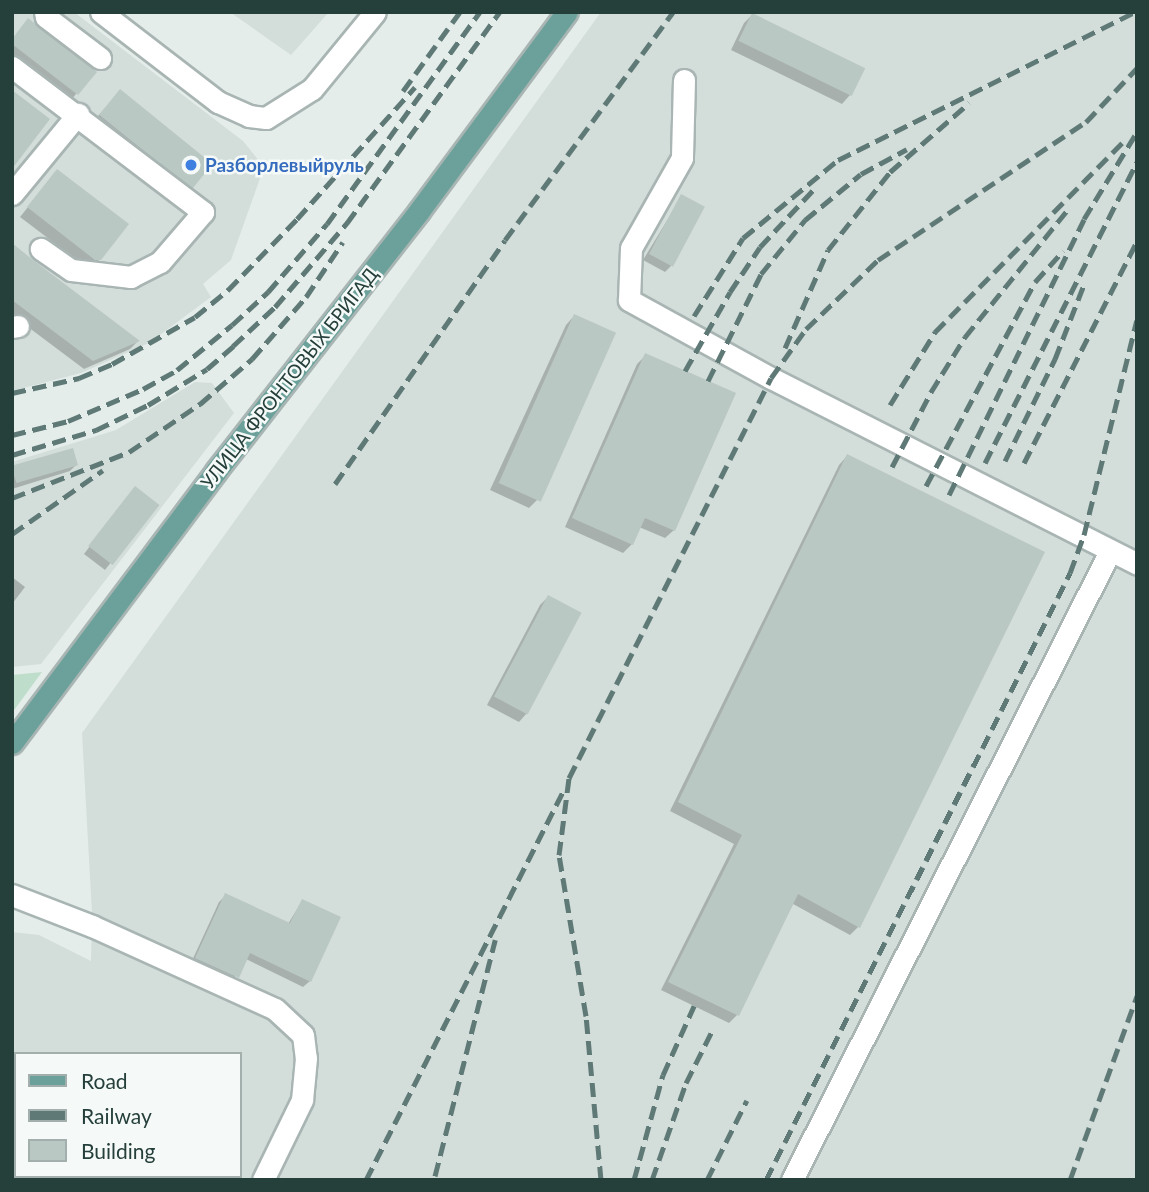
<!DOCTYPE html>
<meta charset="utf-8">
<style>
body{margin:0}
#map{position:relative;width:1149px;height:1192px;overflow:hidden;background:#e5edeb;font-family:Lato,sans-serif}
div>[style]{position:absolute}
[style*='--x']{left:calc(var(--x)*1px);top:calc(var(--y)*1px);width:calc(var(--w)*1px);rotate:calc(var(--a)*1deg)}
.built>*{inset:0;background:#d3ddda}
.green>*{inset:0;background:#bfddcb}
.shadow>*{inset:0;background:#0003;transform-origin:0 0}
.building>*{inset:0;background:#bac8c4;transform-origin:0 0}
.roads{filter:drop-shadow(2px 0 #a8b5b3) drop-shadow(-2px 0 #a8b5b3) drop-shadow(0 2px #a8b5b3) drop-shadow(0 -2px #a8b5b3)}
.minor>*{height:21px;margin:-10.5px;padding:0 10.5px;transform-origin:10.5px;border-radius:10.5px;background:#fff}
.major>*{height:21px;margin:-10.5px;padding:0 10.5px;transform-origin:10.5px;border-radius:10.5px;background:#6ba19a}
.rail>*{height:5px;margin-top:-2.5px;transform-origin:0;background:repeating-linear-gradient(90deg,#5f7a76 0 14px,transparent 0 21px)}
.dots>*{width:19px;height:19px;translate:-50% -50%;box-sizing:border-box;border:4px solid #f5faf8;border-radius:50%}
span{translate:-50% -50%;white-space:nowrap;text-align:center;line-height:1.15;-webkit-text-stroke:5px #f5faf8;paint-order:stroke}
.shop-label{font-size:19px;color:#366cbe;font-weight:700}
.left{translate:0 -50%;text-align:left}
.street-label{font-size:19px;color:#253f3b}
.frame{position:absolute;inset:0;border:14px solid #253f3b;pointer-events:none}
.legend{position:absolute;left:14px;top:1052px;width:228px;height:126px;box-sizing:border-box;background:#f5faf8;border:2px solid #a2afac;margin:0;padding:9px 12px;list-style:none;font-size:21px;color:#253f3b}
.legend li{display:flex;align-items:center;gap:14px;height:35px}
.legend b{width:35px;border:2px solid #a2afac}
</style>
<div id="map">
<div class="built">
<div style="clip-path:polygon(12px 12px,74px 12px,243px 141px,264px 167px,231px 260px,203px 284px,211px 297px,149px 343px,81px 373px,12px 391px)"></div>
<div style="clip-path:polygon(230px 12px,329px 12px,291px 55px)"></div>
<div style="clip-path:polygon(evenodd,601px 12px,1137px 12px,1137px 1180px,12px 1180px,12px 932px,39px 935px,91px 961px,92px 913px,82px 733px,601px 12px,16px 1054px,240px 1054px,240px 1176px,16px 1176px,16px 1054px)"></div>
<div style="clip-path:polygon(195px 382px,212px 383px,234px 413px,41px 664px,12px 667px,12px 462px,116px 430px)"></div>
</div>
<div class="green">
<div style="clip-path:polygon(42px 672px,12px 713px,12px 675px)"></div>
</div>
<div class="shadow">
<div style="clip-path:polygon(752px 15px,863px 69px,850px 95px,842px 104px,731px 50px,744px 23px)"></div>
<div style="clip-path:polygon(12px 39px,94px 72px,71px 100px,12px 55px)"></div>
<div style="clip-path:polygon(120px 91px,191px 187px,183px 195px,92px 123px)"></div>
<div style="clip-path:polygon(57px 171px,100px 259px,91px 268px,86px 267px,20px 217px)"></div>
<div style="clip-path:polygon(682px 196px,671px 266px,665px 272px,643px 260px)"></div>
<div style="clip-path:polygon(12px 245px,138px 341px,130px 349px,84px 369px,12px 315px)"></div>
<div style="clip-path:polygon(574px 316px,537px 500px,529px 508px,490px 490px,566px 325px)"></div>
<div style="clip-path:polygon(646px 355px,674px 530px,665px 538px,639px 527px,632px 544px,623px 553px,565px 527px,637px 364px)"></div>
<div style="clip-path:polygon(847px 456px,859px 926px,850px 935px,793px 904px,737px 1015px,729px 1023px,661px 990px,734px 844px,670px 811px,839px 465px)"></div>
<div style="clip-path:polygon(76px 465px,70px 471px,12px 489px,12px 469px)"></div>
<div style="clip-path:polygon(129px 495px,156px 505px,105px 570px,84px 554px)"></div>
<div style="clip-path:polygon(12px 577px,25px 587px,12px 604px)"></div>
<div style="clip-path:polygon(548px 597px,580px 613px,527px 713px,519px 722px,487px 705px,540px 605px)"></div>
<div style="clip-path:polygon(226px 895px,288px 924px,302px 901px,310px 981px,303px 987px,246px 959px,231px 983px,190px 965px,219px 902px)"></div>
<div style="left:12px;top:1085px;width:4px;height:20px"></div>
<div style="clip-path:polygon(16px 1152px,16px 1176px,64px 1176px,64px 1180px,12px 1180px,12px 1153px)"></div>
</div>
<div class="building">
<div style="left:752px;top:13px;width:126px;height:31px;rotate:26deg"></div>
<div style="clip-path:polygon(28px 18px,97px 72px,78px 95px,12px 44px,12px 39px)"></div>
<div style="left:120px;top:89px;width:119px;height:33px;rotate:39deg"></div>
<div style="clip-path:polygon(12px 90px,50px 119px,12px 169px)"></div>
<div style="clip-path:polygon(57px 169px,129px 224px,101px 260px,95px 260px,27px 207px)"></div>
<div style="left:681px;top:194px;width:27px;height:68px;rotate:28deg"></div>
<div style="clip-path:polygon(12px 243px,33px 260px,140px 341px,93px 361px,12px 300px)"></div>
<div style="left:574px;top:314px;width:46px;height:185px;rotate:24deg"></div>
<div style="clip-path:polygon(645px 353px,736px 393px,675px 531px,645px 518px,633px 545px,572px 518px)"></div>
<div style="left:73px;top:448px;width:18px;height:64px;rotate:74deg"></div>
<div style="clip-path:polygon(847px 454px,1045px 552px,860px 928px,798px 894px,739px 1016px,668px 982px,742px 835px,678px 802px)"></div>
<div style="left:135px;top:486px;width:31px;height:76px;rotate:38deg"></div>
<div style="left:548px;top:595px;width:38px;height:115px;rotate:28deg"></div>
<div style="clip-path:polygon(225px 893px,290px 923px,302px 899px,341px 917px,311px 982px,250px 953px,239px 978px,195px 958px)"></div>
</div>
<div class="roads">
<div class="minor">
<div style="--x:45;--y:12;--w:5;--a:79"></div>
<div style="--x:46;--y:17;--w:68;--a:37.2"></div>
<div style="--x:101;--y:12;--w:148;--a:37.6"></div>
<div style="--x:218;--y:102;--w:34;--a:24"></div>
<div style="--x:249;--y:116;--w:17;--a:7"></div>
<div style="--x:266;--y:118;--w:54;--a:-32.2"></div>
<div style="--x:312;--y:89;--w:99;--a:-50.7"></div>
<div style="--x:12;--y:67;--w:240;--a:37.2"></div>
<div style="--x:203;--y:212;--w:66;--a:130.7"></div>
<div style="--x:160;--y:262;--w:33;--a:153"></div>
<div style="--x:131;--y:277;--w:60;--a:-173.3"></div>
<div style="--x:71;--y:270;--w:37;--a:-145"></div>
<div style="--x:684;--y:80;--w:78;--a:91.5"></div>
<div style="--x:682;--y:158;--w:103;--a:119.5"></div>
<div style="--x:631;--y:248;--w:52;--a:92.2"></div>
<div style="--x:629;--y:300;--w:162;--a:28.8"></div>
<div style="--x:771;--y:378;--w:411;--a:26.9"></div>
<div style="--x:12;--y:194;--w:104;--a:-50.5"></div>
<div style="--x:12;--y:327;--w:6;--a:-9"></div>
<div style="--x:12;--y:895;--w:86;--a:21.2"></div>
<div style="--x:92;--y:926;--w:201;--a:24.4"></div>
<div style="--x:275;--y:1009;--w:38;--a:43"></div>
<div style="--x:303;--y:1035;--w:23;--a:83"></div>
<div style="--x:306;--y:1058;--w:42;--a:95.4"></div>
<div style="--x:302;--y:1100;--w:89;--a:116"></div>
<div style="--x:792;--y:1180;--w:705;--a:-63.18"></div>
</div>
<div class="major">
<div style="--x:12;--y:743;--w:340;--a:-53.1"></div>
<div style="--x:216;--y:471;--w:330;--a:-52"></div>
<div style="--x:419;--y:211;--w:248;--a:-53.4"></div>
</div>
</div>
<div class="rail">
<div style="--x:403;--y:91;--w:97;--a:-54.2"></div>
<div style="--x:694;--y:316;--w:92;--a:-57.9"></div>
<div style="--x:743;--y:238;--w:123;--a:-39.4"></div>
<div style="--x:838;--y:160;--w:332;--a:-26.5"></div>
<div style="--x:785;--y:348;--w:107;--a:-66.3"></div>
<div style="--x:828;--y:250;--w:100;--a:-51.5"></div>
<div style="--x:890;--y:172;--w:105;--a:-41.1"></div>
<div style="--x:685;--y:371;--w:91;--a:-60.3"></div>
<div style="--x:730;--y:292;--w:54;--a:-56.3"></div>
<div style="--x:760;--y:247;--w:81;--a:-47"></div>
<div style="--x:708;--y:381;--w:119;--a:-63.6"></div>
<div style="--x:761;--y:274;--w:70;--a:-50.8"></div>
<div style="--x:805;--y:220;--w:72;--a:-39.4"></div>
<div style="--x:861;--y:174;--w:52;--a:-28.5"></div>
<div style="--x:12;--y:393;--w:69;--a:-12.6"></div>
<div style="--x:79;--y:378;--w:36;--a:-23"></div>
<div style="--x:112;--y:364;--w:95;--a:-29.5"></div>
<div style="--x:195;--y:317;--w:43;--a:-39.3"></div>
<div style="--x:228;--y:290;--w:99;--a:-45.8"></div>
<div style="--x:297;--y:219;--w:177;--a:-48.2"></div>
<div style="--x:890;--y:405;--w:86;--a:-58.3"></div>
<div style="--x:935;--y:332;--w:269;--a:-45.3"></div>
<div style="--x:12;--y:435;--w:58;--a:-14"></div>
<div style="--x:68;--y:421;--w:82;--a:-23.1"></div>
<div style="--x:143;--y:389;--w:39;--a:-29"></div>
<div style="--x:177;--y:370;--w:71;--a:-39.3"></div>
<div style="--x:232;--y:325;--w:49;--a:-42.5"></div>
<div style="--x:268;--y:292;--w:90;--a:-49.1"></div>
<div style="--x:327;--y:224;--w:261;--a:-54.2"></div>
<div style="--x:12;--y:455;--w:88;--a:-16.6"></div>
<div style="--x:96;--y:430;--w:58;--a:-25.7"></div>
<div style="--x:148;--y:405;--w:69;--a:-31.4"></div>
<div style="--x:207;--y:369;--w:35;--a:-41"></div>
<div style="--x:233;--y:346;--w:57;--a:-42.9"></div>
<div style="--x:275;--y:307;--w:111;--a:-49.4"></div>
<div style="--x:347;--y:223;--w:261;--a:-54.1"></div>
<div style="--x:1005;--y:461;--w:114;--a:-63.9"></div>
<div style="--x:1055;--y:359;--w:83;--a:-68.7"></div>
<div style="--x:985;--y:463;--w:337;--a:-63.2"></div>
<div style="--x:1024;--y:463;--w:249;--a:-63"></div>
<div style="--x:892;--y:467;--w:85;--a:-62.5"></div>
<div style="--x:931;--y:392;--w:65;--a:-58.3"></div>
<div style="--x:965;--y:337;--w:167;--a:-51.1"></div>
<div style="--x:335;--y:484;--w:297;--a:-55.1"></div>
<div style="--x:505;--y:240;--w:283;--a:-53.6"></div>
<div style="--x:926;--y:486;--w:231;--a:-61.9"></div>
<div style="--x:1035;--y:282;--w:42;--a:-47.9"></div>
<div style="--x:949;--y:495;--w:307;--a:-63.9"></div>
<div style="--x:1084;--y:219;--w:102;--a:-58.7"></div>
<div style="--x:12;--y:498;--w:126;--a:-21.5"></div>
<div style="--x:129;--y:452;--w:86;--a:-34.1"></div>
<div style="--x:200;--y:404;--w:69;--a:-40.9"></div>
<div style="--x:252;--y:359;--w:82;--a:-48.9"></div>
<div style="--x:306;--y:297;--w:66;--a:-56.1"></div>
<div style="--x:12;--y:534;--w:111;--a:-35.1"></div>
<div style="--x:435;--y:1176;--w:244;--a:-75.7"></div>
<div style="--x:366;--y:1180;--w:436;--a:-63.1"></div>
<div style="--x:601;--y:1180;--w:165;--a:-95.2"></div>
<div style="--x:586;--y:1016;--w:163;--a:-99.5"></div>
<div style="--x:559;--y:855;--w:78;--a:-82.6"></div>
<div style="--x:569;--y:778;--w:448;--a:-63.2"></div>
<div style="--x:771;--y:378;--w:60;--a:-54.5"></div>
<div style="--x:806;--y:329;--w:100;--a:-43.8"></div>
<div style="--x:878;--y:260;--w:250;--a:-33.6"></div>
<div style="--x:1086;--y:122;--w:74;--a:-46.6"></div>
<div style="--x:634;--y:1180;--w:109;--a:-74.6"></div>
<div style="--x:663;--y:1075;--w:76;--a:-65.8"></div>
<div style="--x:652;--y:1180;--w:103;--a:-70.7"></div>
<div style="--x:686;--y:1083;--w:60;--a:-63.4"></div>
<div style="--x:707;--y:1180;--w:89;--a:-63.4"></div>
<div style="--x:766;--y:1180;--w:679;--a:-63.4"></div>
<div style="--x:1070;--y:573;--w:40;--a:-69.8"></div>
<div style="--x:1084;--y:535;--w:221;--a:-76.2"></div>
<div style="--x:1070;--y:1180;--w:196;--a:-70"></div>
</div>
<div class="dots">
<div style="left:191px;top:165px;background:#3f7fe0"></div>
</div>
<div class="shop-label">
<span class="left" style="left:205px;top:165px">Разборлевыйруль</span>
</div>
<div class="street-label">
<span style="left:289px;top:378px;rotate:-52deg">УЛИЦА ФРОНТОВЫХ БРИГАД</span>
</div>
<div class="frame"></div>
<ul class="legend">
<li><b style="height:9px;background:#6ba19a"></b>Road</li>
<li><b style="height:9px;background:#5f7a76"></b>Railway</li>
<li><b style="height:19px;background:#bac8c4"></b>Building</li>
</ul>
</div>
